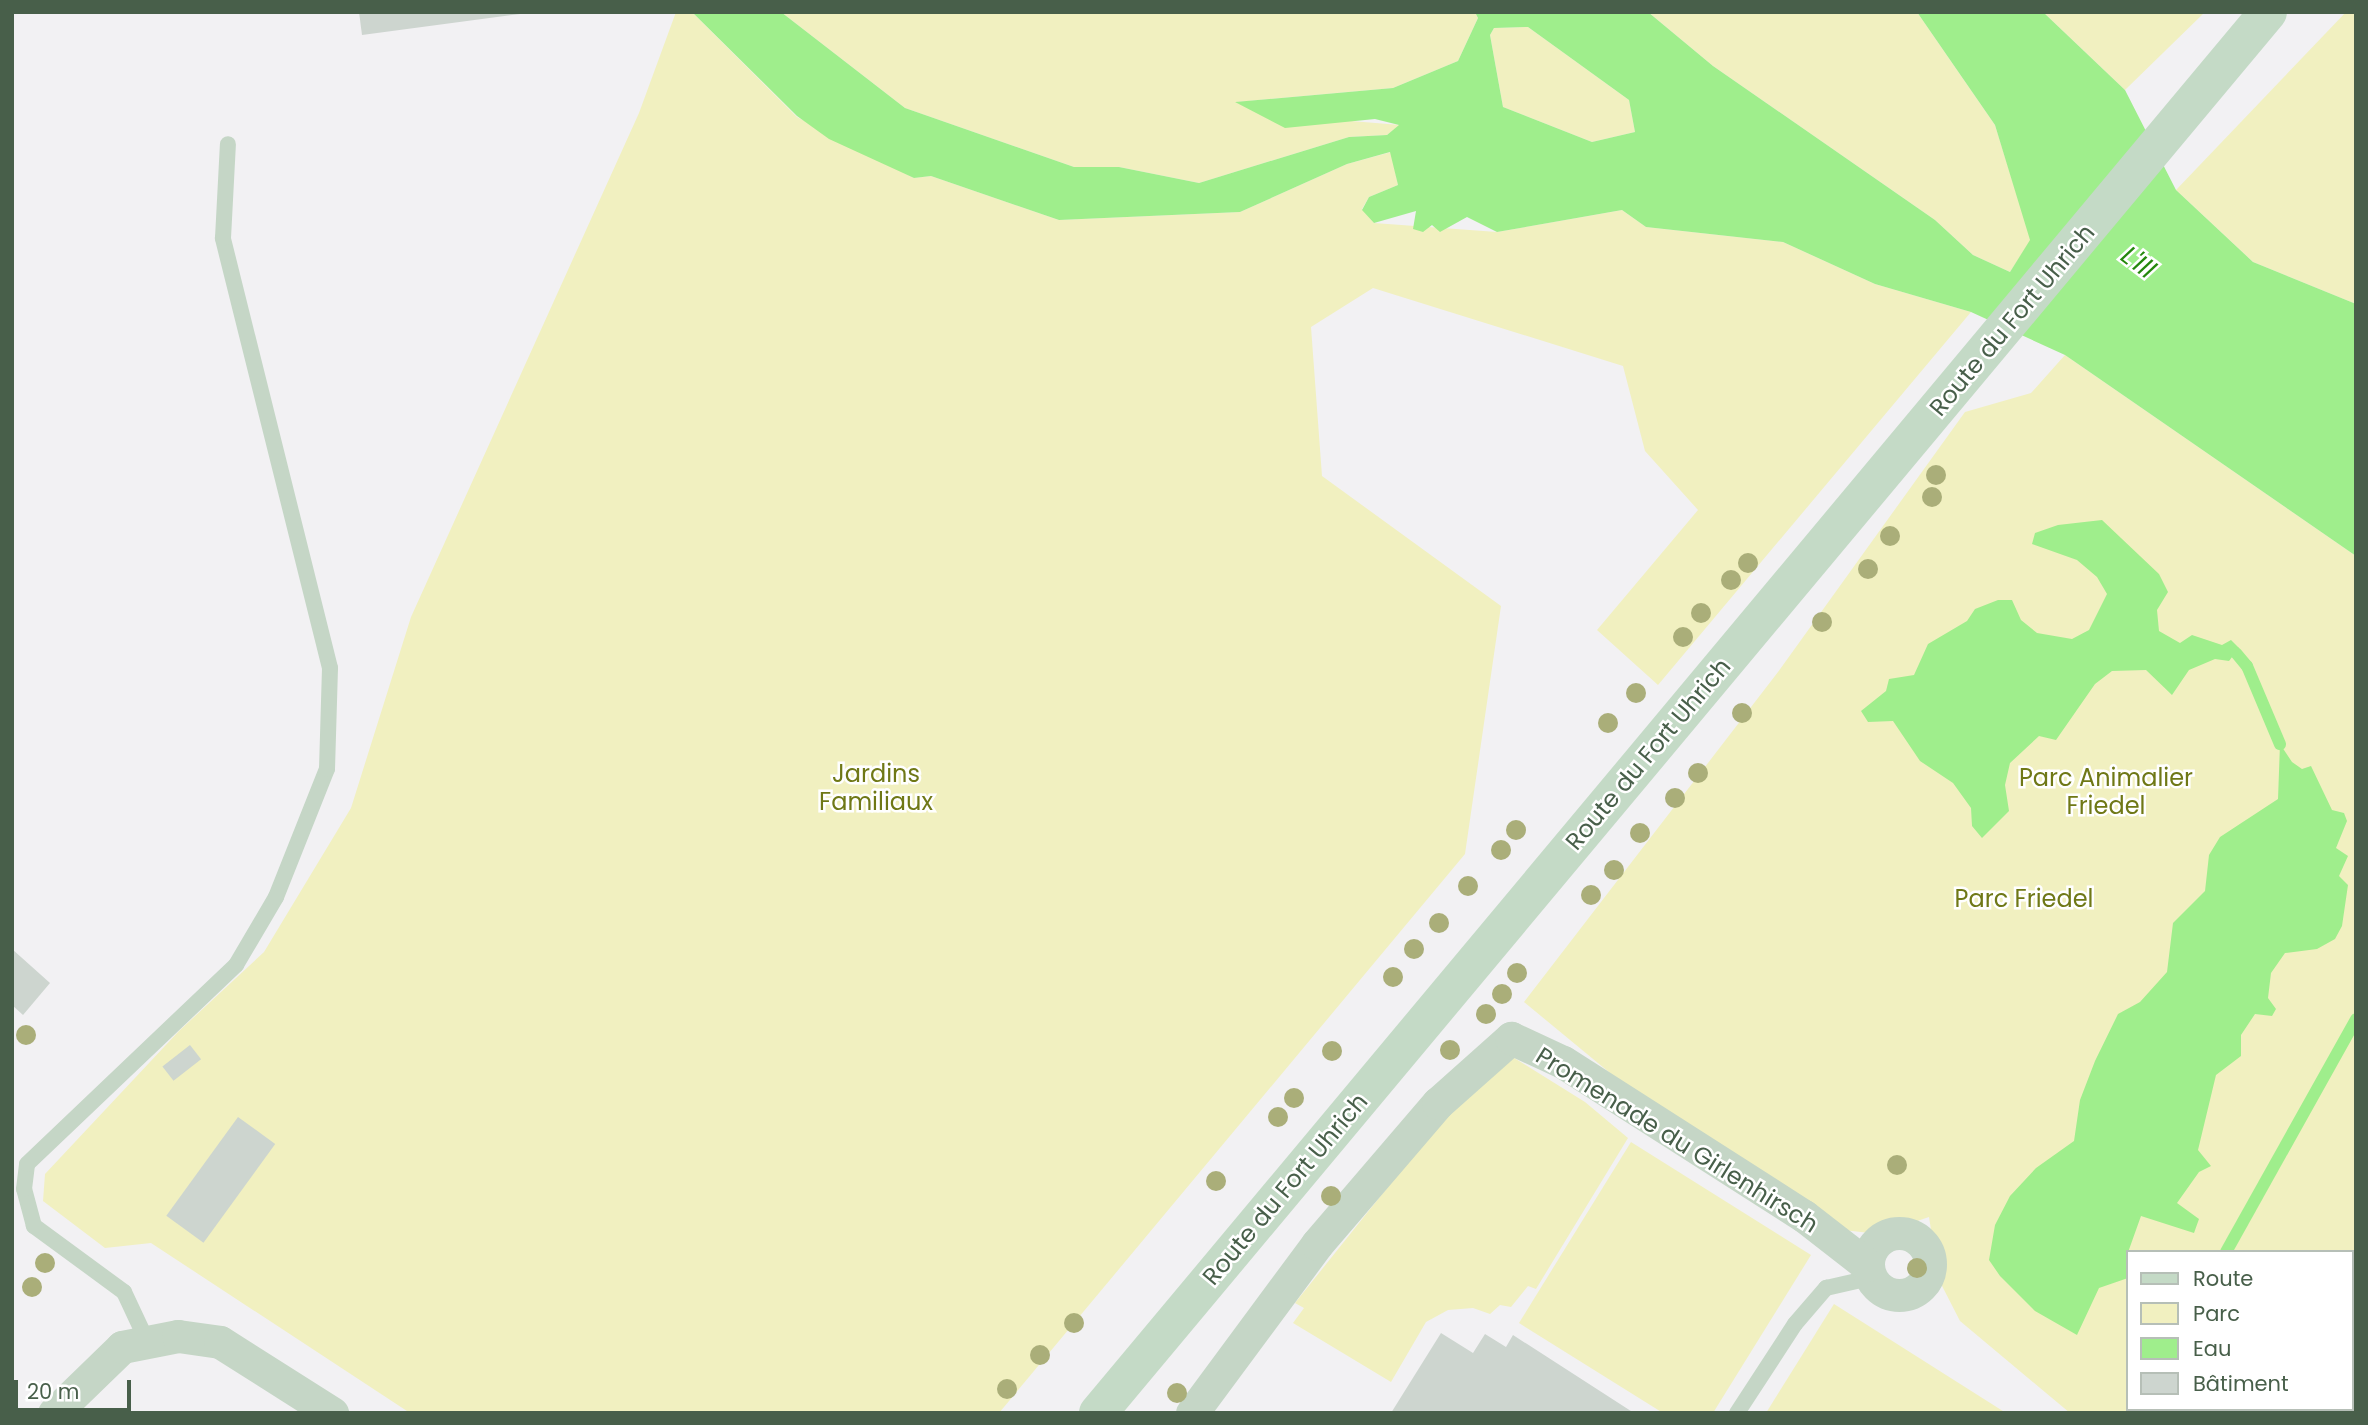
<!DOCTYPE html>
<meta charset="utf-8">
<style>
body{margin:0}
#map{position:relative;width:2368px;height:1425px;overflow:hidden;background:#f2f1f3;font-family:Poppins,sans-serif}
div>[style]{position:absolute}
[style*='--x']{left:calc(var(--x)*1px);top:calc(var(--y)*1px);width:calc(var(--w)*1px);rotate:calc(var(--a)*1deg)}
.green>*{inset:0;background:#f1f0c0}
.water>*{inset:0;background:#9fee8c}
.stream>*{height:12px;margin:-6px;padding:0 6px;transform-origin:6px;border-radius:6px;background:#9fee8c}
.building>*{inset:0;background:#cdd5cf;transform-origin:0 0}
.lane>*{height:16px;margin:-8px;padding:0 8px;transform-origin:8px;border-radius:8px;background:#c5d6c6}
.street>*{height:33px;margin:-16.5px;padding:0 16.5px;transform-origin:16.5px;border-radius:16.5px;background:#c5d6c6}
.street>.ring{margin:-16.5px;padding:0;box-sizing:content-box;background:none;border:33px solid #c5d6c6;border-radius:50%}
.secondary>*{height:38px;margin:-19px;padding:0 19px;transform-origin:19px;border-radius:19px;background:#c4dac6}
.trees>*{width:20px;height:20px;margin:-10px;border-radius:50%;background:#aaae79}
span{translate:-50% -50%;white-space:nowrap;text-align:center;line-height:1.15;-webkit-text-stroke:5px #fff;paint-order:stroke}
.street-label{font-size:24px;color:#485f4a}
.park-label{font-size:24px;color:#6f7816}
.water-label{font-size:26px;color:#24880c;font-style:italic}
.frame{position:absolute;inset:0;border:14px solid #485f4a;pointer-events:none}
.legend{position:absolute;left:2126px;top:1250px;width:228px;height:161px;box-sizing:border-box;background:#fff;border:2px solid #b6bfb7;margin:0;padding:9px 12px;list-style:none;font-size:21px;color:#485f4a}
.legend li{display:flex;align-items:center;gap:14px;height:35px}
.legend b{width:35px;border:2px solid #b6bfb7}
.scale{position:absolute;left:14px;top:1380px;width:117px;height:32px;box-sizing:border-box;border:4px solid #485f4a;border-top:0;padding-left:9px;font-size:21px;line-height:24px;white-space:nowrap;color:#485f4a;-webkit-text-stroke:5px #fff;paint-order:stroke}
</style>
<div id="map">
<div class="green">
<div style="clip-path:polygon(676px 12px,692px 12px,797px 117px,914px 178px,931px 176px,1059px 220px,1240px 212px,1347px 164px,1391px 152px,1398px 185px,1369px 197px,1362px 209px,1374px 223px,1497px 232px,1622px 210px,1646px 227px,1783px 242px,1875px 284px,1971px 312px,1658px 685px,1597px 630px,1698px 510px,1645px 451px,1623px 366px,1373px 288px,1311px 327px,1322px 476px,1501px 606px,1465px 854px,999px 1413px,410px 1413px,151px 1243px,105px 1248px,43px 1201px,45px 1174px,179px 1031px,264px 952px,351px 808px,411px 617px,639px 113px)"></div>
<div style="clip-path:polygon(781px 12px,1475px 12px,1478px 18px,1458px 61px,1393px 88px,1237px 102px,1339px 120px,1400px 125px,1387px 135px,1349px 137px,1199px 183px,1119px 167px,1074px 167px,905px 108px)"></div>
<div style="clip-path:polygon(1648px 12px,1917px 12px,1995px 125px,2031px 240px,2010px 272px,1973px 255px,1935px 220px,1713px 66px)"></div>
<div style="clip-path:polygon(2043px 12px,2205px 12px,2125px 90px)"></div>
<div style="clip-path:polygon(2346px 12px,2356px 12px,2356px 304px,2253px 262px,2176px 190px)"></div>
<div style="clip-path:polygon(1528px 27px,1629px 100px,1635px 132px,1592px 142px,1503px 107px,1490px 35px,1494px 28px)"></div>
<div style="clip-path:polygon(evenodd,2065px 355px,2356px 556px,2356px 1413px,2070px 1413px,1960px 1321px,1939px 1280px,1929px 1217px,1879px 1234px,1843px 1230px,1667px 1120px,1524px 1002px,1778px 672px,1965px 412px,2031px 393px,2065px 355px,2128px 1252px,2352px 1252px,2352px 1409px,2128px 1409px,2128px 1252px)"></div>
<div style="clip-path:polygon(1511px 1056px,1585px 1102px,1628px 1138px,1536px 1289px,1528px 1286px,1511px 1307px,1500px 1305px,1490px 1314px,1473px 1308px,1448px 1310px,1426px 1322px,1391px 1382px,1293px 1323px,1304px 1308px,1295px 1303px,1447px 1113px)"></div>
<div style="clip-path:polygon(1631px 1142px,1811px 1255px,1713px 1413px,1663px 1413px,1519px 1323px)"></div>
<div style="clip-path:polygon(1834px 1304px,2006px 1413px,1766px 1413px)"></div>
</div>
<div class="water">
<div style="clip-path:polygon(evenodd,692px 12px,781px 12px,905px 108px,1074px 167px,1119px 167px,1199px 183px,1349px 137px,1387px 135px,1399px 125px,1375px 119px,1285px 128px,1235px 102px,1393px 88px,1458px 61px,1478px 18px,1475px 12px,1648px 12px,1713px 66px,1935px 220px,1973px 255px,2010px 272px,2030px 240px,1995px 125px,1917px 12px,2043px 12px,2125px 90px,2176px 190px,2253px 262px,2356px 304px,2356px 556px,2065px 355px,1971px 312px,1875px 284px,1783px 242px,1646px 227px,1622px 210px,1497px 232px,1467px 217px,1440px 232px,1432px 225px,1423px 232px,1413px 229px,1416px 211px,1374px 223px,1362px 210px,1369px 197px,1398px 185px,1390px 152px,1347px 164px,1240px 212px,1059px 220px,931px 176px,914px 178px,829px 139px,797px 116px,692px 12px,1528px 27px,1629px 100px,1635px 132px,1592px 142px,1503px 107px,1490px 35px,1494px 28px,1528px 27px)"></div>
<div style="clip-path:polygon(2102px 520px,2159px 574px,2168px 592px,2157px 610px,2159px 631px,2180px 643px,2192px 635px,2222px 645px,2231px 640px,2239px 648px,2229px 661px,2215px 659px,2189px 670px,2172px 695px,2146px 670px,2112px 671px,2095px 684px,2056px 740px,2039px 736px,2010px 763px,2005px 785px,2009px 811px,1982px 838px,1972px 826px,1971px 808px,1953px 783px,1920px 761px,1893px 721px,1868px 722px,1861px 711px,1886px 691px,1889px 679px,1914px 675px,1928px 644px,1967px 621px,1975px 609px,1998px 600px,2012px 600px,2021px 620px,2037px 633px,2072px 639px,2089px 630px,2107px 594px,2097px 577px,2077px 560px,2032px 544px,2035px 533px,2058px 525px)"></div>
<div style="clip-path:polygon(2280px 744px,2292px 762px,2302px 769px,2311px 766px,2332px 810px,2344px 813px,2347px 821px,2336px 848px,2348px 856px,2339px 876px,2348px 885px,2342px 926px,2335px 939px,2317px 949px,2285px 953px,2271px 973px,2268px 998px,2276px 1009px,2272px 1016px,2255px 1014px,2241px 1035px,2241px 1056px,2216px 1075px,2198px 1150px,2211px 1166px,2199px 1172px,2177px 1203px,2199px 1219px,2194px 1233px,2141px 1216px,2126px 1258px,2128px 1278px,2099px 1288px,2077px 1335px,2035px 1311px,2000px 1276px,1989px 1260px,1995px 1225px,2010px 1196px,2036px 1168px,2074px 1141px,2080px 1100px,2095px 1061px,2118px 1014px,2140px 1002px,2167px 972px,2173px 923px,2205px 891px,2209px 855px,2220px 837px,2278px 799px)"></div>
</div>
<div class="stream">
<div style="--x:2236;--y:653;--w:17;--a:50"></div>
<div style="--x:2247;--y:666;--w:85;--a:67.1"></div>
<div style="--x:2226;--y:1252;--w:267;--a:-60.8"></div>
</div>
<div class="building">
<div style="clip-path:polygon(359px 12px,520px 12px,520px 14px,362px 35px)"></div>
<div style="clip-path:polygon(12px 949px,50px 983px,23px 1015px,12px 1005px)"></div>
<div style="left:190px;top:1045px;width:18px;height:35px;rotate:52deg"></div>
<div style="left:238px;top:1117px;width:46px;height:122px;rotate:36deg"></div>
<div style="clip-path:polygon(1441px 1333px,1473px 1353px,1485px 1334px,1506px 1347px,1513px 1335px,1634px 1413px,1391px 1413px)"></div>
<div style="left:2189px;top:1409px;width:118px;height:4px"></div>
</div>
<div class="lane">
<div style="--x:146;--y:1339;--w:52;--a:-115.1"></div>
<div style="--x:124;--y:1292;--w:112;--a:-143.7"></div>
<div style="--x:34;--y:1226;--w:38;--a:-105"></div>
<div style="--x:24;--y:1189;--w:25;--a:-83"></div>
<div style="--x:27;--y:1164;--w:289;--a:-43.6"></div>
<div style="--x:236;--y:965;--w:79;--a:-59.5"></div>
<div style="--x:276;--y:897;--w:138;--a:-68.3"></div>
<div style="--x:327;--y:769;--w:101;--a:-88.3"></div>
<div style="--x:330;--y:668;--w:443;--a:-104"></div>
<div style="--x:223;--y:238;--w:94;--a:-87"></div>
<div style="--x:1737;--y:1413;--w:106;--a:-56.9"></div>
<div style="--x:1795;--y:1324;--w:48;--a:-49.3"></div>
<div style="--x:1826;--y:1288;--w:45;--a:-12.8"></div>
</div>
<div class="street">
<div class="ring" style="left:1868px;top:1233px;width:29px;height:29px"></div>
<div style="--x:54;--y:1413;--w:95;--a:-44.1"></div>
<div style="--x:122;--y:1347;--w:57;--a:-11.1"></div>
<div style="--x:178;--y:1336;--w:42;--a:8.1"></div>
<div style="--x:220;--y:1342;--w:133;--a:32.4"></div>
<div style="--x:1192;--y:1413;--w:210;--a:-53.5"></div>
<div style="--x:1317;--y:1244;--w:186;--a:-49.4"></div>
<div style="--x:1438;--y:1103;--w:98;--a:-41.7"></div>
<div style="--x:1511;--y:1038;--w:57;--a:24.8"></div>
<div style="--x:1563;--y:1062;--w:286;--a:32.6"></div>
<div style="--x:1804;--y:1216;--w:80;--a:37.9"></div>
</div>
<div class="secondary">
<div style="--x:1098;--y:1413;--w:1825;--a:-50.13"></div>
</div>
<div class="trees">
<div style="left:1936px;top:475px"></div>
<div style="left:1932px;top:497px"></div>
<div style="left:1890px;top:536px"></div>
<div style="left:1748px;top:563px"></div>
<div style="left:1868px;top:569px"></div>
<div style="left:1731px;top:580px"></div>
<div style="left:1701px;top:613px"></div>
<div style="left:1822px;top:622px"></div>
<div style="left:1683px;top:637px"></div>
<div style="left:1636px;top:693px"></div>
<div style="left:1742px;top:713px"></div>
<div style="left:1608px;top:723px"></div>
<div style="left:1698px;top:773px"></div>
<div style="left:1675px;top:798px"></div>
<div style="left:1516px;top:830px"></div>
<div style="left:1640px;top:833px"></div>
<div style="left:1501px;top:850px"></div>
<div style="left:1614px;top:870px"></div>
<div style="left:1468px;top:886px"></div>
<div style="left:1591px;top:895px"></div>
<div style="left:1439px;top:923px"></div>
<div style="left:1414px;top:949px"></div>
<div style="left:1517px;top:973px"></div>
<div style="left:1393px;top:977px"></div>
<div style="left:1502px;top:994px"></div>
<div style="left:1486px;top:1014px"></div>
<div style="left:26px;top:1035px"></div>
<div style="left:1450px;top:1050px"></div>
<div style="left:1332px;top:1051px"></div>
<div style="left:1294px;top:1098px"></div>
<div style="left:1278px;top:1117px"></div>
<div style="left:1897px;top:1165px"></div>
<div style="left:1216px;top:1181px"></div>
<div style="left:1331px;top:1196px"></div>
<div style="left:45px;top:1263px"></div>
<div style="left:1917px;top:1268px"></div>
<div style="left:32px;top:1287px"></div>
<div style="left:1074px;top:1323px"></div>
<div style="left:1040px;top:1355px"></div>
<div style="left:1007px;top:1389px"></div>
<div style="left:1177px;top:1393px"></div>
</div>
<div class="street-label">
<span style="left:2012px;top:320px;rotate:-50deg">Route du Fort Uhrich</span>
<span style="left:1648px;top:754px;rotate:-50deg">Route du Fort Uhrich</span>
<span style="left:1677px;top:1140px;rotate:32deg">Promenade du Girlenhirsch</span>
<span style="left:1285px;top:1189px;rotate:-50deg">Route du Fort Uhrich</span>
</div>
<div class="park-label">
<span style="left:876px;top:788px">Jardins<br>Familiaux</span>
<span style="left:2106px;top:792px">Parc Animalier<br>Friedel</span>
<span style="left:2024px;top:899px">Parc Friedel</span>
</div>
<div class="water-label">
<span style="left:2138px;top:263px;rotate:37deg">L'Ill</span>
</div>
<div class="frame"></div>
<ul class="legend">
<li><b style="height:9px;background:#c4dac6"></b>Route</li>
<li><b style="height:19px;background:#f1f0c0"></b>Parc</li>
<li><b style="height:19px;background:#9fee8c"></b>Eau</li>
<li><b style="height:19px;background:#cdd5cf"></b>Bâtiment</li>
</ul>
<div class="scale">20 m</div>
</div>
